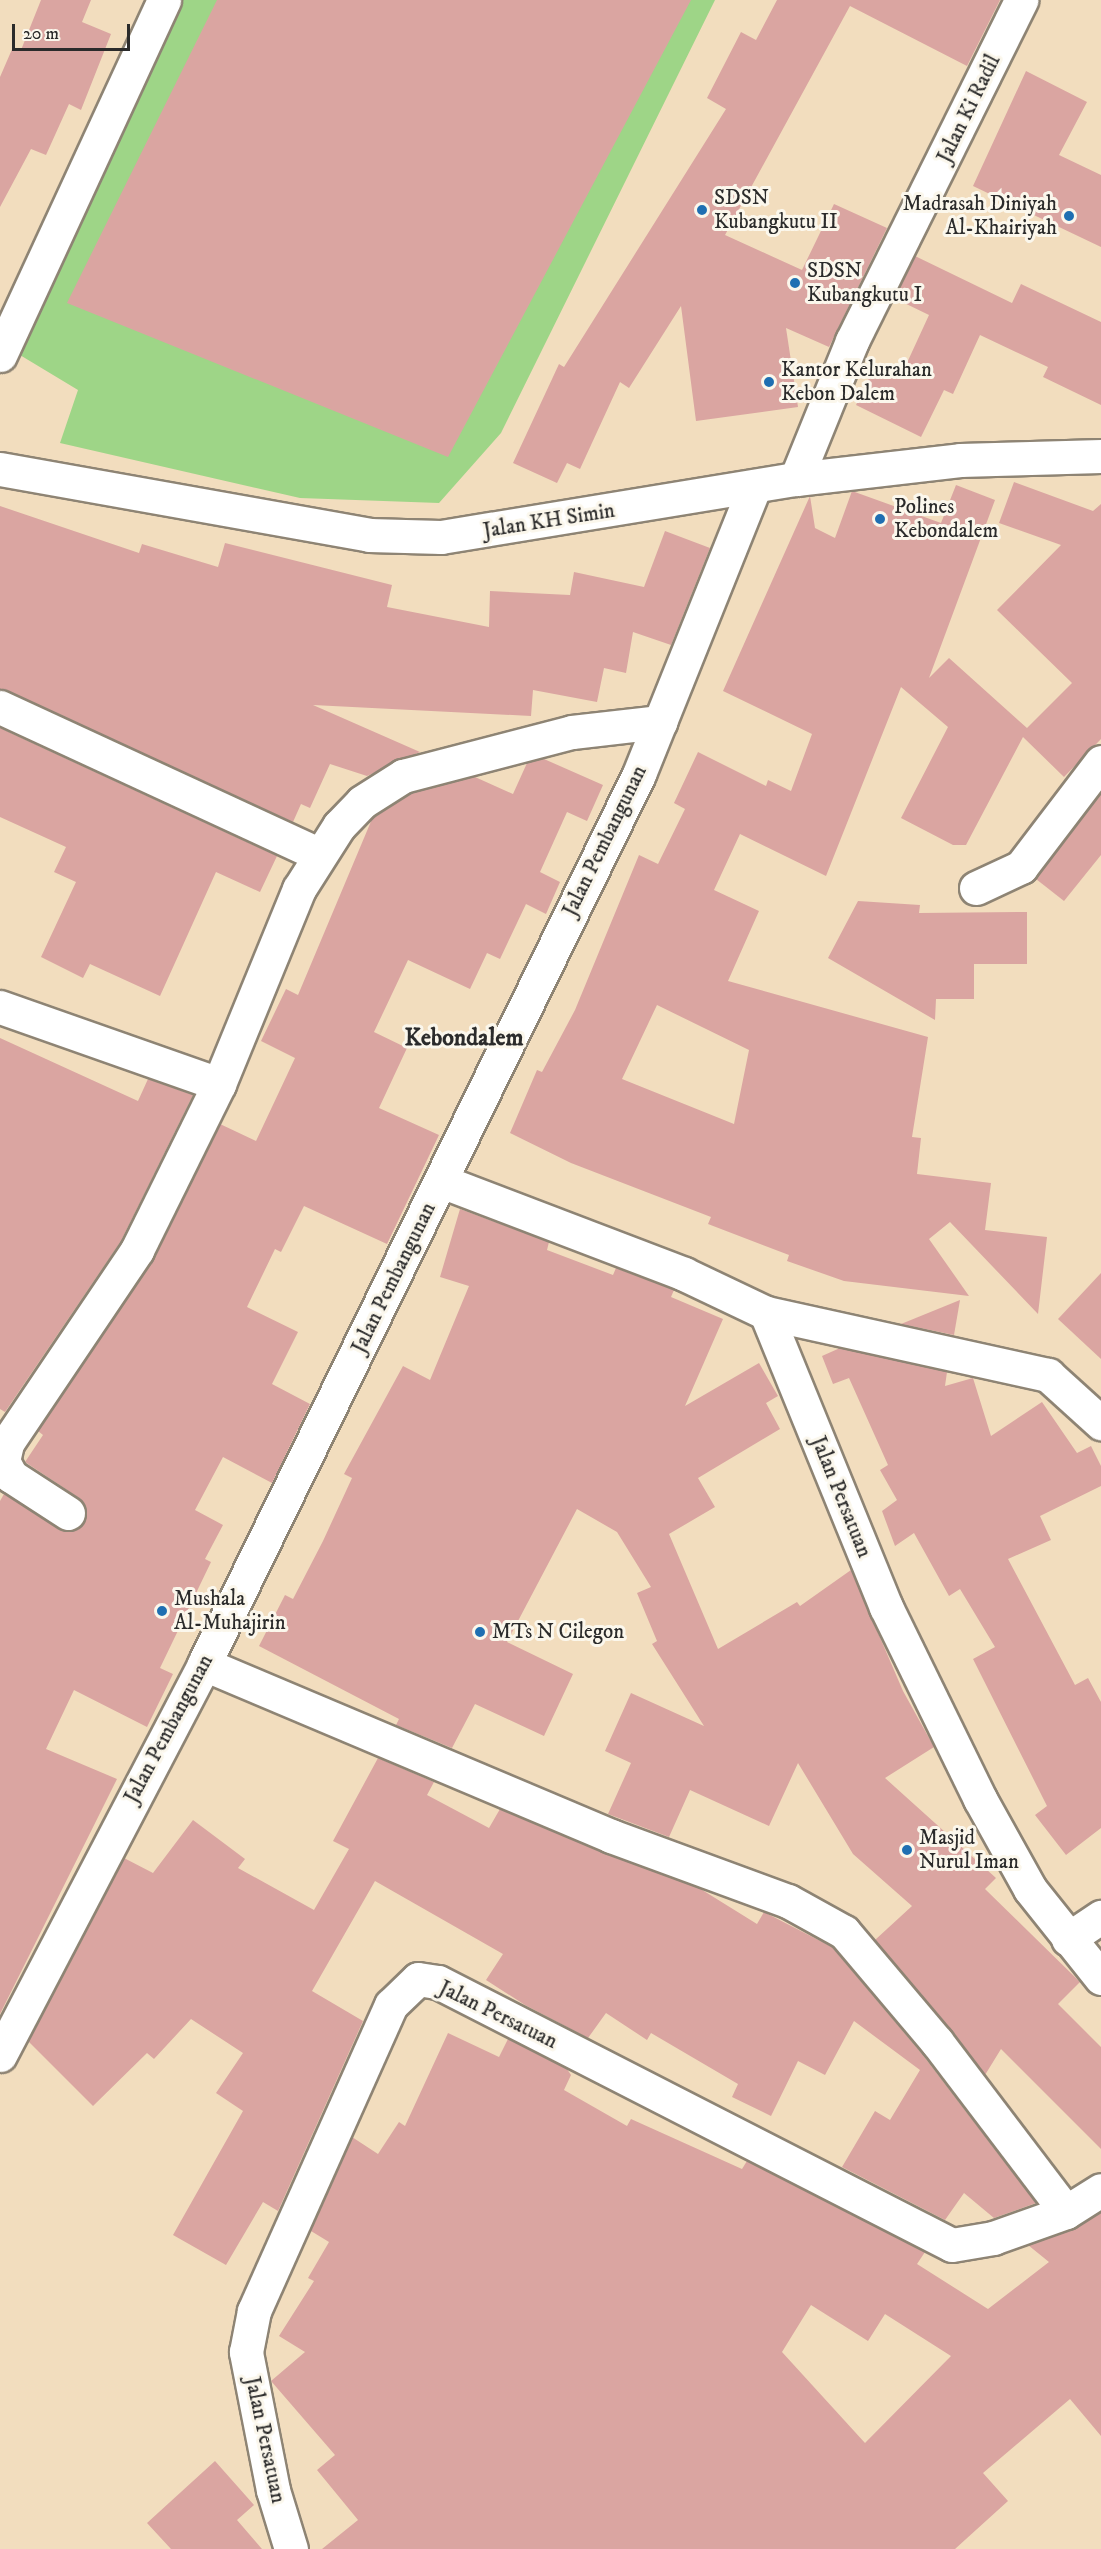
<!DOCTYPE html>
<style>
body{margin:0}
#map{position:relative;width:1101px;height:2549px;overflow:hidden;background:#f2ddbe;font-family:"IM FELL DW Pica",serif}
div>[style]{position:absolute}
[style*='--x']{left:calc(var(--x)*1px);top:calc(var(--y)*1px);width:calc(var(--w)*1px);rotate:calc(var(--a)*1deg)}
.green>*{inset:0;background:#9ed587}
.building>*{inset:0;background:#daa5a1}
.roads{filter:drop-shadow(2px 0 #8e8474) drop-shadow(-2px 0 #8e8474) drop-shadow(0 2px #8e8474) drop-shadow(0 -2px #8e8474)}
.minor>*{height:33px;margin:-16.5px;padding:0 16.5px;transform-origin:16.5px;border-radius:16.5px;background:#fff}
.dots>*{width:16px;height:16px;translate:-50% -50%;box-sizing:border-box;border:3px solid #fbf7ec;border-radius:50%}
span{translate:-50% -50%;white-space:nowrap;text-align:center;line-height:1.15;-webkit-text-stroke:6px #fbf7ec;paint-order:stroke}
.street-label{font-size:21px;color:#2b2b2b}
.poi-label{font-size:21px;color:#2b2b2b}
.left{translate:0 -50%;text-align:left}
.right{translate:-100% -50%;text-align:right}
.quarter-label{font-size:24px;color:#2b2b2b;font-weight:700}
.scale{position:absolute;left:12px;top:24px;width:118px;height:27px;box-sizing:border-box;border:3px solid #2b2b2b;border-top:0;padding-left:8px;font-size:18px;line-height:21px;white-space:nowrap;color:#2b2b2b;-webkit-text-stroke:4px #fbf7ec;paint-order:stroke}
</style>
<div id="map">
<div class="green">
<div style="clip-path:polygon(176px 0,715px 0,501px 433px,439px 503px,300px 498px,60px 443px,78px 390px,0 343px)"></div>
</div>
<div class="building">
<div style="clip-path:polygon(41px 0,91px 0,82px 22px,111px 34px,81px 110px,69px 104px,46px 155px,31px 149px,0 207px,0 77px,13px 47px,21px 50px)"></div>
<div style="clip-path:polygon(217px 0,691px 0,448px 457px,67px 303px)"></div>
<div style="clip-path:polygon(777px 0,1000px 0,967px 66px,850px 6px,725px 235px,802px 270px,834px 204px,887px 228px,829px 347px,786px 328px,798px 407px,696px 421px,681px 306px,629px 388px,620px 382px,580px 469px,567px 463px,557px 483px,513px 463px,559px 364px,564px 367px,726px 109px,707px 98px,741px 32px,756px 40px)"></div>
<div style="clip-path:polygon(1026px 71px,1087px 102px,1059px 155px,1101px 175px,1101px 247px,973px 186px)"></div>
<div style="clip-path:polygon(915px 256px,1012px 303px,1021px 284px,1101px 322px,1101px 405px,1043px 377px,1048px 367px,980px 335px,953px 394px,944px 390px,921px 437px,856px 405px,875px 366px,900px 378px,929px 315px,894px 298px)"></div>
<div style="clip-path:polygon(evenodd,1014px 482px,1093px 511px,1101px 504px,1101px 739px,1064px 777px,1023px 737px,966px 845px,953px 845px,901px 818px,948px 727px,901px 687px,826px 876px,740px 834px,714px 890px,759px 911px,728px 981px,928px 1037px,912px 1137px,921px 1138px,917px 1174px,991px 1183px,985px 1230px,1047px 1237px,1038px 1314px,950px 1222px,929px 1239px,969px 1296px,844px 1281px,787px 1261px,789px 1255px,708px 1224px,711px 1217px,571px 1163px,510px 1133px,537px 1070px,542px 1072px,575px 1010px,639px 855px,658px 864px,685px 809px,674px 803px,698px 752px,766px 786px,768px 780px,791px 791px,812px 734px,723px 691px,810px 496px,815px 528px,835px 538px,852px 491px,941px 523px,956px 485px,995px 500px,929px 678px,949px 658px,1027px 728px,1072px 683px,997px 610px,1061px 545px,999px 523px,1014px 482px,657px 1005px,749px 1050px,734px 1124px,622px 1079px,657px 1005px)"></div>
<div style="clip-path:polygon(0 506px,139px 553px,142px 544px,218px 567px,225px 543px,392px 585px,387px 607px,489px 627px,490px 591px,570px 595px,574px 572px,644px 587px,665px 531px,710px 548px,671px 645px,633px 632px,626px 673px,604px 668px,597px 702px,533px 690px,531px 716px,313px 705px,420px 752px,367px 776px,330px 764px,310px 808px,301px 804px,293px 822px,0 689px)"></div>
<div style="clip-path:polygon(0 728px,277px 856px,260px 892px,216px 872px,160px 996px,90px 964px,83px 978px,41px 957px,76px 882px,54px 872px,66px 847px,0 817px)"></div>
<div style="clip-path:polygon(544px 759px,603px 785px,587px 821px,567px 812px,540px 872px,560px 882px,546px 914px,526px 904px,500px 959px,487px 953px,470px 989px,408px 960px,374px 1032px,407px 1048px,379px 1108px,439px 1135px,387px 1244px,304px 1206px,281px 1252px,275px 1249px,247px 1307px,298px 1332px,272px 1384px,310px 1404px,272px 1483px,223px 1457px,195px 1510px,223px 1525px,205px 1559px,211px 1562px,160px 1668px,173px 1674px,147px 1727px,74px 1690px,46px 1749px,117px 1779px,0 2014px,0 1501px,4px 1494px,66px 1532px,84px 1523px,87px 1513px,79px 1498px,25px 1462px,43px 1435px,38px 1431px,153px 1260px,220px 1124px,256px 1141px,295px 1058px,261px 1041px,286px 989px,298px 995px,372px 819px,411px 793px,475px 777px,513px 794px,527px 763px)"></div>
<div style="clip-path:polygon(1101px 793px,1101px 855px,1064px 901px,1036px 879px)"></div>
<div style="clip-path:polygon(858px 901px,920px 905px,919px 913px,1027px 912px,1027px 964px,974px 964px,974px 999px,936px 999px,935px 1020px,828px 958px)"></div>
<div style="clip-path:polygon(0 1038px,138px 1101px,148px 1079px,193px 1095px,121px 1241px,5px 1412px,0 1409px)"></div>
<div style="clip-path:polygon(460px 1209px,549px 1242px,547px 1250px,613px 1275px,616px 1268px,674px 1290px,671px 1297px,723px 1319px,685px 1406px,759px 1363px,778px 1396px,766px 1403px,780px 1429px,698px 1478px,715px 1507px,669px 1534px,718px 1649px,797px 1602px,800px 1606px,851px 1570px,903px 1691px,934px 1747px,885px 1778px,996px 1878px,985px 1889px,1080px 1982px,1058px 2004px,1101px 2047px,1101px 2149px,1001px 2049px,985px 2075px,875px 1940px,912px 1906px,853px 1854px,798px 1763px,769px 1826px,690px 1790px,669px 1837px,608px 1814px,631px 1763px,605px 1751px,631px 1693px,704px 1726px,652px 1644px,657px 1641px,637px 1593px,651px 1587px,617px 1532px,577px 1509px,507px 1642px,573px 1674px,544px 1736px,475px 1704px,452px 1748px,396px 1725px,399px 1719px,259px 1646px,285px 1595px,293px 1599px,323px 1541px,352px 1478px,344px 1474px,403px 1366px,430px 1380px,469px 1286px,440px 1277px)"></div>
<div style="clip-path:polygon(1101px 1273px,1101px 1359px,1058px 1319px)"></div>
<div style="clip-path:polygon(960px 1300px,954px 1335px,901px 1324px)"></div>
<div style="clip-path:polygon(840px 1348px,947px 1372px,945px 1386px,973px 1378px,991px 1436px,1042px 1402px,1077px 1453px,1091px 1446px,1101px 1466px,1101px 1486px,1040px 1516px,1051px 1540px,1008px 1559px,1075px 1685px,1088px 1678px,1101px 1702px,1101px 1828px,1066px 1855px,1035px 1815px,1047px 1806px,973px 1659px,995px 1647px,960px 1589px,949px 1596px,914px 1533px,895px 1546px,882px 1511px,897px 1500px,880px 1470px,888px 1465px,849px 1378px,833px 1384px,822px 1356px)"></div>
<div style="clip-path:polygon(378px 1758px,434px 1782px,427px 1795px,489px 1828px,500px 1809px,699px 1888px,757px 1924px,764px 1912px,832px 1947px,922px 2054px,1036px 2203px,994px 2218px,964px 2193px,945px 2220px,842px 2167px,875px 2111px,890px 2120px,920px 2070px,854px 2021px,825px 2075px,798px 2061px,771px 2116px,732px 2097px,738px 2084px,651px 2033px,647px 2040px,606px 2013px,588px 2038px,525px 2005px,486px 1980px,503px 1954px,375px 1881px,312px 1991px,363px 2021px,278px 2211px,263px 2202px,226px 2265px,173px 2235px,243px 2111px,216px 2093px,243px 2053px,191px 2019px,154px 2059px,147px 2053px,93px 2106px,28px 2041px,124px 1858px,153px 1873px,193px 1820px,245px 1859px,238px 1868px,314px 1910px,349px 1849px,333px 1841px)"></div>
<div style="clip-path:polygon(evenodd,448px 2033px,499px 2057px,508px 2039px,567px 2069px,571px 2075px,564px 2090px,627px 2126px,631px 2119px,742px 2169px,747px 2161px,925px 2252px,917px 2264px,988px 2309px,1049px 2262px,1028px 2245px,1101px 2212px,1101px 2436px,1070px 2399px,983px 2473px,1008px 2501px,955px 2549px,322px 2549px,358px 2520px,317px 2470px,335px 2455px,271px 2381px,305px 2352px,279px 2336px,314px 2281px,308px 2278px,329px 2242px,311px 2231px,352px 2137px,378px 2154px,399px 2122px,405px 2126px,448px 2033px,811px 2305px,868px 2341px,885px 2314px,951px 2356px,865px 2443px,782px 2352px,811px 2305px)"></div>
<div style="clip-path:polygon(215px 2461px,254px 2505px,237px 2520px,262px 2549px,171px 2549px,147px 2523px)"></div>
</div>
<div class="roads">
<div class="minor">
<div style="--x:0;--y:355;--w:391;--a:-65.2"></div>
<div style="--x:0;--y:469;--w:375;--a:10.1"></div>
<div style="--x:369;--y:535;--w:72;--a:1.6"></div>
<div style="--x:441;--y:537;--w:360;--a:-9.3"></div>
<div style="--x:796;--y:479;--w:165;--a:-6.6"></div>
<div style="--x:960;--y:460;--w:141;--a:-1.6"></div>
<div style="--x:796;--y:479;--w:149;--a:-67.9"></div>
<div style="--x:852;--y:341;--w:381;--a:-63.6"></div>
<div style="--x:0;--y:707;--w:350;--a:24.8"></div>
<div style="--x:976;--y:888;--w:50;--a:-25"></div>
<div style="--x:1021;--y:867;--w:132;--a:-52.7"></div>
<div style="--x:0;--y:1007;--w:232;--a:19.4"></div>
<div style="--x:441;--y:1181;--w:260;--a:20.9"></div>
<div style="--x:684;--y:1274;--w:91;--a:25.4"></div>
<div style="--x:766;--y:1313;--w:289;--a:12.4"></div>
<div style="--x:1048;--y:1375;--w:72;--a:42.2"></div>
<div style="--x:766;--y:1313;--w:318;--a:67.8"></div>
<div style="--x:886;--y:1607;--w:214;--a:63.9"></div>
<div style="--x:980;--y:1799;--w:103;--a:60.9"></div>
<div style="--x:1030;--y:1889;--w:114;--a:51.4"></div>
<div style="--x:68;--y:1513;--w:68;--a:-147"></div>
<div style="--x:11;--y:1476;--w:17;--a:-118"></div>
<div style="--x:3;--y:1461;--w:18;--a:-77"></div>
<div style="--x:7;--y:1443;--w:233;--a:-56"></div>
<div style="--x:137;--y:1250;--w:185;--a:-63.7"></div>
<div style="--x:219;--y:1084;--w:211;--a:-67.7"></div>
<div style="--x:299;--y:889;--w:75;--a:-57.6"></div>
<div style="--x:339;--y:826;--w:33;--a:-46"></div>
<div style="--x:362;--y:802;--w:49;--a:-32.4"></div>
<div style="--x:403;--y:776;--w:175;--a:-14.6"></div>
<div style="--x:572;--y:732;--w:89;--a:-6.5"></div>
<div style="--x:204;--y:1664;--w:442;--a:22.9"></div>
<div style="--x:611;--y:1836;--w:189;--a:20.2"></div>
<div style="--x:788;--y:1901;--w:64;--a:29"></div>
<div style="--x:844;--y:1932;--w:144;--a:49.8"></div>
<div style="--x:937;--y:2042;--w:213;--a:52.8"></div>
<div style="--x:1068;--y:1939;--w:40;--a:-34"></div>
<div style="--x:0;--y:2055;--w:441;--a:-62.4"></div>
<div style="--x:204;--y:1664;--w:991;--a:-63.95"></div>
<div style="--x:639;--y:774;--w:310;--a:-68.1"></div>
<div style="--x:291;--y:2549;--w:62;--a:-107"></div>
<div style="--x:273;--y:2490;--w:141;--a:-101.1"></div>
<div style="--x:246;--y:2352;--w:42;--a:-79"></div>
<div style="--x:254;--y:2311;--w:335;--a:-65.9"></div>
<div style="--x:391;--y:2005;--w:37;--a:-44"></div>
<div style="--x:418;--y:1979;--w:20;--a:9"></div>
<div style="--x:438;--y:1982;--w:577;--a:27.1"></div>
<div style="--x:952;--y:2245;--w:42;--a:-9.7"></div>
<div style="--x:993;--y:2238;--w:77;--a:-19.6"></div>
<div style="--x:1066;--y:2212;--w:41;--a:-32.2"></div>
</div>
</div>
<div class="dots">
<div style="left:702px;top:210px;background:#1f6fb2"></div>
<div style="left:1069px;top:216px;background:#1f6fb2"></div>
<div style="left:795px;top:283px;background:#1f6fb2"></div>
<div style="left:769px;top:382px;background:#1f6fb2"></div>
<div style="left:880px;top:519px;background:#1f6fb2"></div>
<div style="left:162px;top:1611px;background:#1f6fb2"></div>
<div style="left:480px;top:1632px;background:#1f6fb2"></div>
<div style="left:907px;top:1850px;background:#1f6fb2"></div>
</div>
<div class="street-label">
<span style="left:969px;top:109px;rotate:-64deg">Jalan Ki Radil</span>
<span style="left:549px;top:521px;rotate:-9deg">Jalan KH Simin</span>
<span style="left:605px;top:841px;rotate:-64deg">Jalan Pembangunan</span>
<span style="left:394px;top:1278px;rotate:-64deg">Jalan Pembangunan</span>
<span style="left:841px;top:1497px;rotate:68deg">Jalan Persatuan</span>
<span style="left:169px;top:1729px;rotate:-62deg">Jalan Pembangunan</span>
<span style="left:498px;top:2015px;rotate:26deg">Jalan Persatuan</span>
<span style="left:265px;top:2440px;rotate:78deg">Jalan Persatuan</span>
</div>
<div class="poi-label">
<span class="left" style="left:714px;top:210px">SDSN<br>Kubangkutu II</span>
<span class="right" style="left:1057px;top:216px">Madrasah Diniyah<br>Al-Khairiyah</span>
<span class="left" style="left:807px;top:283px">SDSN<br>Kubangkutu I</span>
<span class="left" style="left:781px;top:382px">Kantor Kelurahan<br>Kebon Dalem</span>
<span class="left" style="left:894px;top:519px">Polines<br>Kebondalem</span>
<span class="left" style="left:174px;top:1611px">Mushala<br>Al-Muhajirin</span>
<span class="left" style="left:492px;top:1632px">MTs N Cilegon</span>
<span class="left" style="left:919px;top:1850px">Masjid<br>Nurul Iman</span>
</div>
<div class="quarter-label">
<span style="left:464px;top:1039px">Kebondalem</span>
</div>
<div class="scale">20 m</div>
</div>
